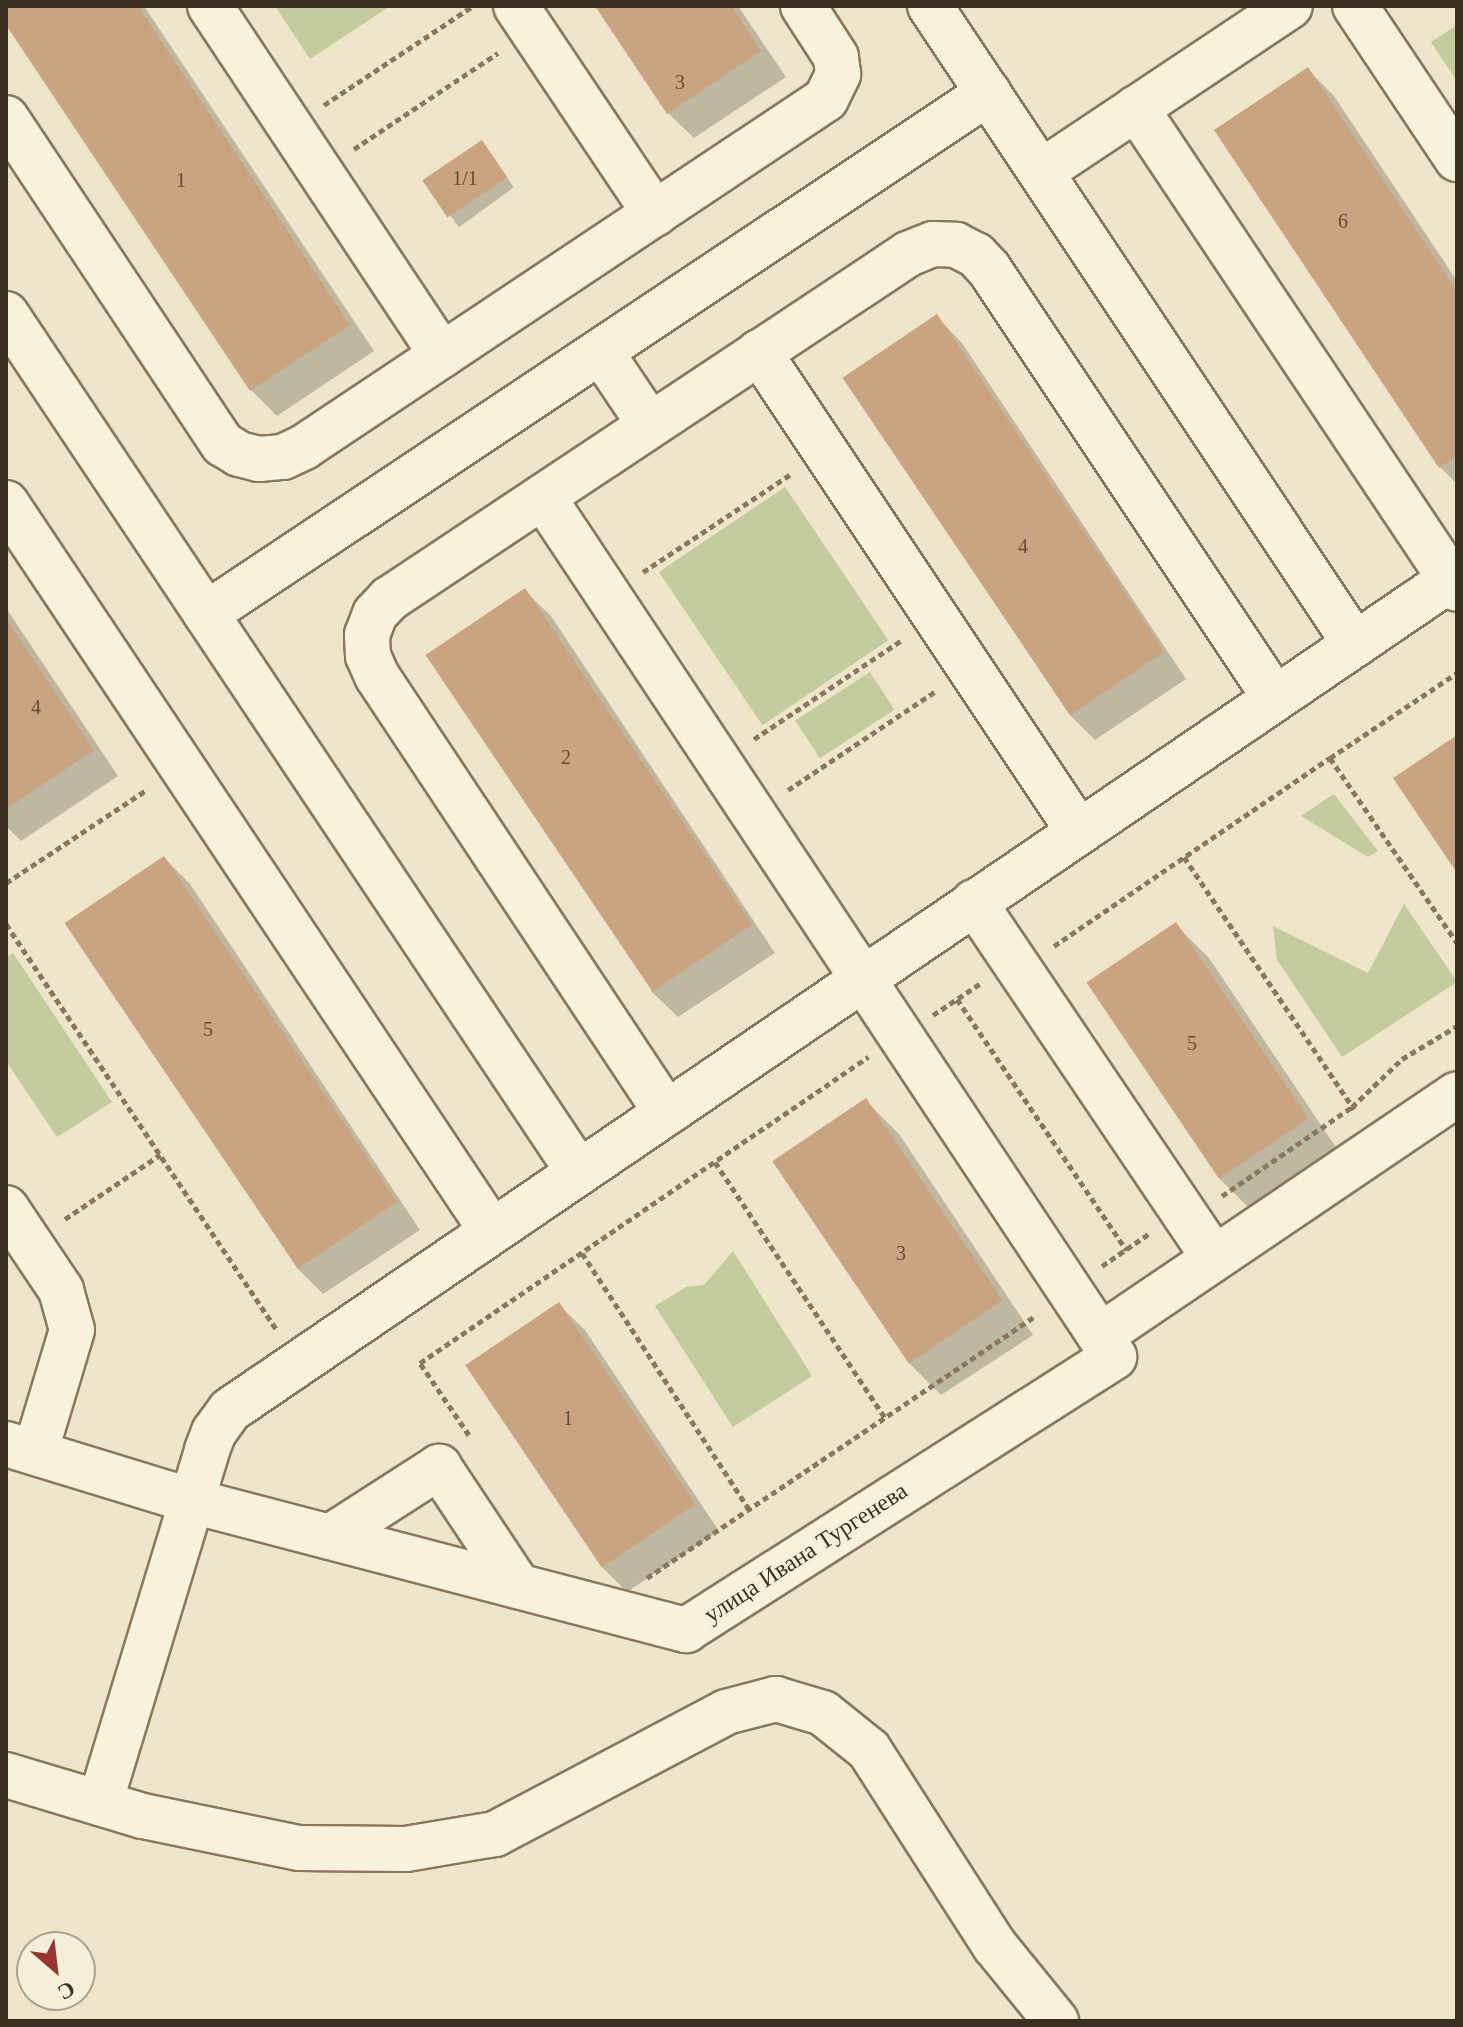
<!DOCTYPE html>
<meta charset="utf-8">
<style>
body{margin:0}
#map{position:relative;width:1463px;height:2027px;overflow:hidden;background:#eee5ca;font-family:"Times New Roman",serif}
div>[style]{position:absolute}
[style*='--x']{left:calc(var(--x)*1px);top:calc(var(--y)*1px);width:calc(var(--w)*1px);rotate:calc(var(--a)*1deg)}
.green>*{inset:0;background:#c4cc9d;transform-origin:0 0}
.shadow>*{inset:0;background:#0003;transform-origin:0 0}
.building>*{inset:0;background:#caa481;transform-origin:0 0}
.path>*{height:5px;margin-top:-2.5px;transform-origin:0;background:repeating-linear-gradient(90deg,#8a785e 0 6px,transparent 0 10px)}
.roads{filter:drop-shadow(2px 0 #8a785e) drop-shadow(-2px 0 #8a785e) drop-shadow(0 2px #8a785e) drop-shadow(0 -2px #8a785e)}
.minor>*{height:44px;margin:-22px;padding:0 22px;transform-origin:22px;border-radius:22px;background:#f8f2dd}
span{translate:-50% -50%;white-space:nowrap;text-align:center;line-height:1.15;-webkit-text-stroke:7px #f5efd9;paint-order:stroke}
.number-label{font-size:20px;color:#5f4c39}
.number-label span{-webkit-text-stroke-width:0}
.street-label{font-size:24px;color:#3b2f21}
.frame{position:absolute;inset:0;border:8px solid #3b2f21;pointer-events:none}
.north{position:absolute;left:16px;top:1931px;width:80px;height:80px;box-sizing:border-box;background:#f5efd9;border:2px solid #aba28f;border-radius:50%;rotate:152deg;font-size:22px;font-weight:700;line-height:32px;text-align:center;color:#3b2f21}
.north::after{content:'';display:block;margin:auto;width:28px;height:36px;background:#973630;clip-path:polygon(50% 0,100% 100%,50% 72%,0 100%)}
</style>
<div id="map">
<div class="green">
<div style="clip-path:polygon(275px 6px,390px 6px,310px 59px)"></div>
<div style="clip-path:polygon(1457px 25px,1457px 81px,1431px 42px)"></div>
<div style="left:785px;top:487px;width:185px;height:152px;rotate:56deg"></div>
<div style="left:870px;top:672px;width:45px;height:89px;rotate:57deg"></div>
<div style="clip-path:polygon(1334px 794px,1378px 851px,1368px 857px,1301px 816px)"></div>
<div style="clip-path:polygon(1404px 904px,1457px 982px,1342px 1057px,1277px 960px,1273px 926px,1368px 973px)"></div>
<div style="clip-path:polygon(13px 953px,112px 1102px,57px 1137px,6px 1061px,6px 958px)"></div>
<div style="clip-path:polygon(733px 1251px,812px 1376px,733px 1427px,655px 1306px,686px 1287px,704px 1285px)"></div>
</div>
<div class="shadow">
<div style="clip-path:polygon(6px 6px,144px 6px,374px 351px,277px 416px,251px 390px,6px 22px)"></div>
<div style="clip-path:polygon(597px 6px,738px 6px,786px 77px,694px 138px,668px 113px)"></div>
<div style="clip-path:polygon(1308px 70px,1334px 96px,1457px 281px,1457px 484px,1440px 467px)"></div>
<div style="left:481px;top:142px;width:56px;height:68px;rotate:54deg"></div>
<div style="clip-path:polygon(937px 317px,962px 343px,1186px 679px,1095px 740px,1069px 714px,845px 378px)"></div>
<div style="clip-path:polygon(525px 591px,551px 616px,775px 953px,678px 1017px,652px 992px)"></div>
<div style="clip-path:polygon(6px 608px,118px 776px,21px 841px,6px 826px)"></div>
<div style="clip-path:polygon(164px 858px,190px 884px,420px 1230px,323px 1294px,297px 1268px)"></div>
<div style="clip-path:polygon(1176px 925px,1209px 958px,1339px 1152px,1252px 1211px,1219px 1178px,1089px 983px)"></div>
<div style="clip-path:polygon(866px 1101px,899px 1134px,1033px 1335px,941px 1395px,908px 1362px)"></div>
<div style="clip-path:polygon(559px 1305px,585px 1330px,719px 1531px,627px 1592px,601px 1566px)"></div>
</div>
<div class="building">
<div style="clip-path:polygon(6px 6px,138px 6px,350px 325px,250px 391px,6px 25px)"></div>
<div style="clip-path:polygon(595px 6px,732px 6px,761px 51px,667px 114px)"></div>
<div style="clip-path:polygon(1308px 67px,1457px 291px,1457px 456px,1439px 468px,1214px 130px)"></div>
<div style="left:482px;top:140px;width:45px;height:72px;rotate:56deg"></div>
<div style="left:937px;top:314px;width:407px;height:114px;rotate:56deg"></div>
<div style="left:525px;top:588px;width:406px;height:120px;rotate:56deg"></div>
<div style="clip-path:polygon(6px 618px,94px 750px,6px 809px)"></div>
<div style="clip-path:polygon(1457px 735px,1457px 873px,1393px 778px)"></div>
<div style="left:164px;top:856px;width:417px;height:120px;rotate:56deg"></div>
<div style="left:1176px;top:922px;width:237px;height:108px;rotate:56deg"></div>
<div style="left:866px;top:1098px;width:244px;height:113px;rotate:56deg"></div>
<div style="left:559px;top:1302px;width:244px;height:113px;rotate:56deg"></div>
</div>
<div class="path">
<div style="--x:324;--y:105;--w:179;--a:-33.6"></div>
<div style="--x:354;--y:149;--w:173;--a:-33.7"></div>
<div style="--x:643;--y:572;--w:178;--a:-33.5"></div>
<div style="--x:754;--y:739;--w:178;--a:-33.8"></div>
<div style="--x:1330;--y:758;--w:153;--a:-33.8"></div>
<div style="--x:788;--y:790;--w:178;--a:-33.8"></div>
<div style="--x:1184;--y:857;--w:304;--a:56"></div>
<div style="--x:6;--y:883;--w:170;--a:-33.5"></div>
<div style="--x:6;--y:924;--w:489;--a:56.3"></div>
<div style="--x:1054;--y:946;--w:334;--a:-34.3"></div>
<div style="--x:1330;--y:758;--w:224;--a:55.5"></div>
<div style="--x:957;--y:999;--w:303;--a:56"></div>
<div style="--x:933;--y:1015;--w:58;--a:-33.7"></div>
<div style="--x:715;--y:1162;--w:307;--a:56.4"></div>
<div style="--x:1222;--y:1196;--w:158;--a:-34.4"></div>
<div style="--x:1352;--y:1107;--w:69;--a:-43.8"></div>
<div style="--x:1402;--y:1059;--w:64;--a:-31"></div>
<div style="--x:65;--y:1219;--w:115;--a:-34"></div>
<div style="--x:582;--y:1253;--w:306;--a:56.9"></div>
<div style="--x:1102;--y:1266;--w:58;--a:-34.5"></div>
<div style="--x:469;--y:1435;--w:87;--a:-124.2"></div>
<div style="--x:420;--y:1363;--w:543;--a:-34.33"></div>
<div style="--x:647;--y:1578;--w:470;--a:-34"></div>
</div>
<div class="roads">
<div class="minor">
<div style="--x:210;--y:6;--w:419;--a:56.4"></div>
<div style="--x:516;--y:6;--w:250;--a:56.2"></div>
<div style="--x:930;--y:6;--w:767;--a:56.33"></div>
<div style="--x:1355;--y:6;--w:184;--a:56.3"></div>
<div style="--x:1136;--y:108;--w:578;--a:56.28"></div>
<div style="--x:6;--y:118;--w:392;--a:56.4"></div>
<div style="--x:223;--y:444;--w:19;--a:32"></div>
<div style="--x:239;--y:454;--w:21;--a:14"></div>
<div style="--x:259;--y:459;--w:24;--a:-5"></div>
<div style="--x:283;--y:457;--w:23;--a:-25"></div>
<div style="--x:304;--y:447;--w:627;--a:-33.69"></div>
<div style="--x:826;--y:99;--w:28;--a:-64"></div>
<div style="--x:838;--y:74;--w:17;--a:-97"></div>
<div style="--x:836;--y:57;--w:61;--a:-122.9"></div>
<div style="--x:1041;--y:172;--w:299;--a:-33.7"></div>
<div style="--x:6;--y:314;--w:1030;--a:56.28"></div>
<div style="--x:601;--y:352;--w:88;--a:56.1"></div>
<div style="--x:759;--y:352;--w:577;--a:56.31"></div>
<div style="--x:6;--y:503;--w:874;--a:56.29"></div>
<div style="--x:206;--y:614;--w:940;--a:-33.67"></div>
<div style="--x:974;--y:902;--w:429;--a:56"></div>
<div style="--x:666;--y:1112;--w:523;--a:-123.54"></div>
<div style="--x:377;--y:676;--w:22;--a:-114"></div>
<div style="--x:368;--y:656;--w:21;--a:-93"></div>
<div style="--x:367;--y:635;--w:22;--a:-69"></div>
<div style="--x:375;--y:614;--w:21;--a:-47"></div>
<div style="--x:389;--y:599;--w:623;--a:-33.61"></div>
<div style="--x:908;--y:254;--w:27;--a:-22"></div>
<div style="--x:933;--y:244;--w:23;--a:2"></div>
<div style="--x:956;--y:245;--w:22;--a:27"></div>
<div style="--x:976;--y:255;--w:19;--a:47"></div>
<div style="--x:989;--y:269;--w:516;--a:56.31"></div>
<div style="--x:6;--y:1208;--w:99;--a:56.1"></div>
<div style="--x:61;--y:1290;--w:41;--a:74.6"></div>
<div style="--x:72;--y:1330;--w:128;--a:106.7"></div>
<div style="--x:1100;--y:1336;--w:431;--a:-34.1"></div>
<div style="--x:6;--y:1444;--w:195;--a:17"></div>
<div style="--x:192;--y:1501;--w:511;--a:14.64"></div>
<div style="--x:686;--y:1630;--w:508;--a:-32.53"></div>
<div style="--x:1114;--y:1357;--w:1032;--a:-123.58"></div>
<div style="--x:330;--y:1537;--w:130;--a:-32.7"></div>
<div style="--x:439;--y:1467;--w:143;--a:56.4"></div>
<div style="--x:6;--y:1775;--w:143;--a:16.7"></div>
<div style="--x:143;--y:1816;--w:159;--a:11.6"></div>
<div style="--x:299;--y:1848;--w:107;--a:0.5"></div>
<div style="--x:406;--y:1849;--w:90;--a:-9.6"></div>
<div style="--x:495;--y:1834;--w:261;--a:-27.8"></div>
<div style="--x:726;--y:1712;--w:52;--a:-14.6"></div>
<div style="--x:776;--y:1699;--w:49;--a:16.6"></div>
<div style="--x:823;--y:1713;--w:59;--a:38.8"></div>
<div style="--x:869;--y:1750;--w:233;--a:57.3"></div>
<div style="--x:995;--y:1946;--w:97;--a:50.9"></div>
<div style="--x:100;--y:1803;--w:369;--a:-73.1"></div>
<div style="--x:207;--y:1450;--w:19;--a:-69"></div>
<div style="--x:214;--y:1432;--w:27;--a:-54"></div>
<div style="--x:230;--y:1410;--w:1484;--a:-34.24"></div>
</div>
</div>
<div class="number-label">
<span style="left:680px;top:82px">3</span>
<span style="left:465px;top:178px">1/1</span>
<span style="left:181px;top:180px">1</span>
<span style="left:1343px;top:221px">6</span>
<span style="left:1023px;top:546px">4</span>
<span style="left:36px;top:707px">4</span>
<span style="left:566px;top:757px">2</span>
<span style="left:208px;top:1029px">5</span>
<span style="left:1192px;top:1043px">5</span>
<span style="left:901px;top:1253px">3</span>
<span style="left:568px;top:1418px">1</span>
</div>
<div class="street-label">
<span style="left:806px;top:1553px;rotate:-33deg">улица Ивана Тургенева</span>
</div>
<div class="frame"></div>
<div class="north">С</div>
</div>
